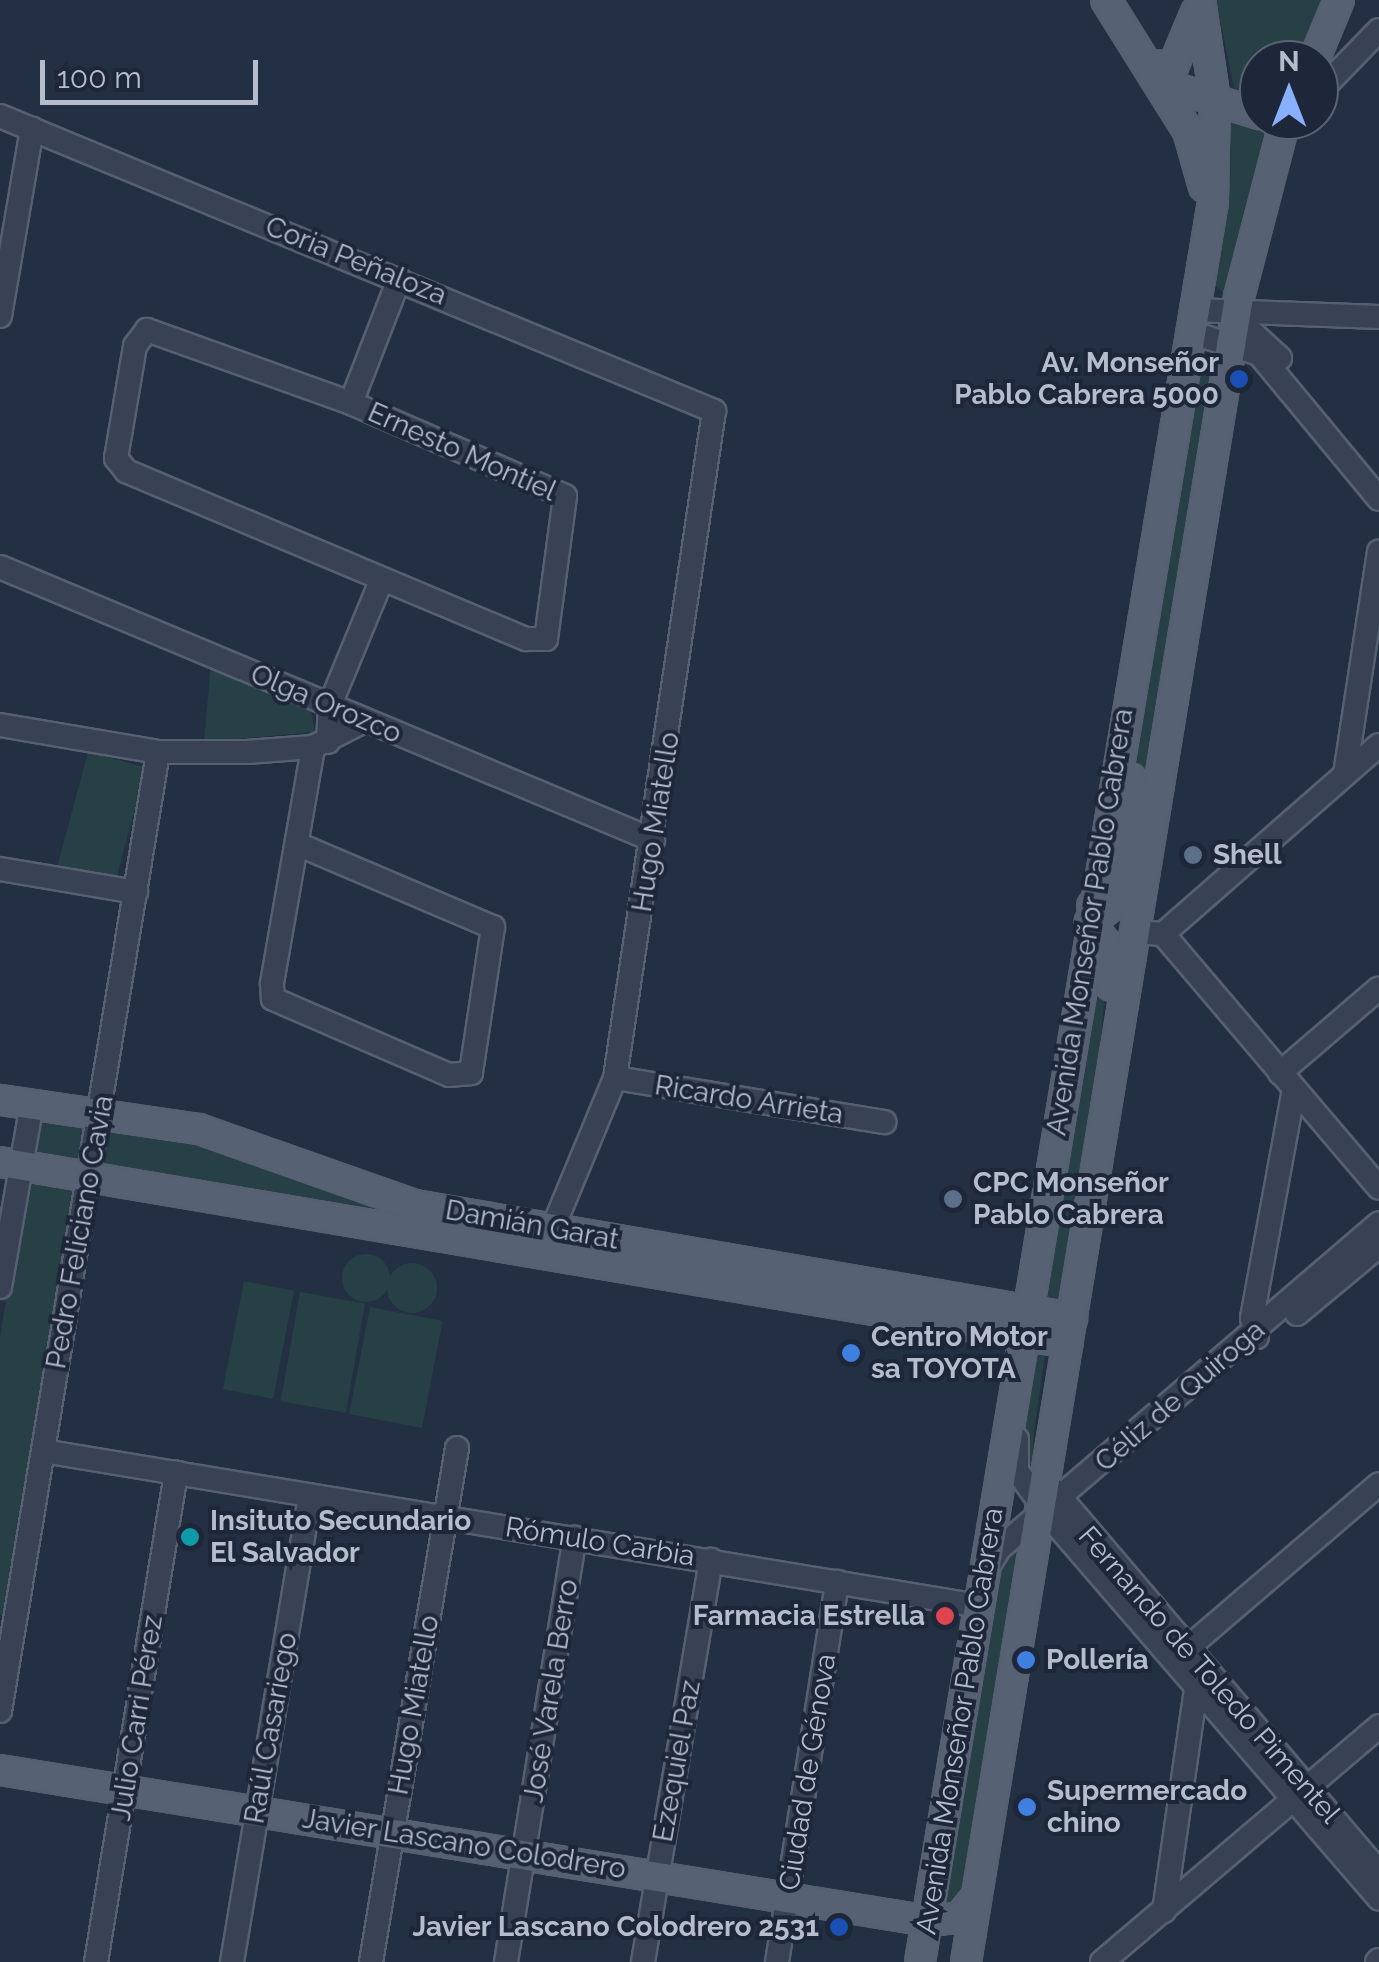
<!DOCTYPE html>
<meta charset="utf-8">
<style>
body{margin:0}
#map{position:relative;width:1379px;height:1962px;overflow:hidden;background:#233044;font-family:Raleway,sans-serif}
div>[style]{position:absolute}
[style*='--x']{left:calc(var(--x)*1px);top:calc(var(--y)*1px);width:calc(var(--w)*1px);rotate:calc(var(--a)*1deg)}
.green>*{inset:0;background:#264045;transform-origin:0 0}
.round{border-radius:50%}
.roads{filter:drop-shadow(2px 0 #566071) drop-shadow(-2px 0 #566071) drop-shadow(0 2px #566071) drop-shadow(0 -2px #566071)}
.minor>*{height:22px;margin:-11px;padding:0 11px;transform-origin:11px;border-radius:11px;background:#384254}
.major>*{height:28px;margin:-14px;padding:0 14px;transform-origin:14px;border-radius:14px;background:#566174}
.dots>*{width:28px;height:28px;translate:-50% -50%;box-sizing:border-box;border:5px solid #1d2739;border-radius:50%}
span{translate:-50% -50%;white-space:nowrap;text-align:center;line-height:1.15;-webkit-text-stroke:8px #1d2739;paint-order:stroke}
.street-label{font-size:28px;color:#b5bdcd}
.poi-label{font-size:28px;color:#b5bdcd;font-weight:700}
.right{translate:-100% -50%;text-align:right}
.left{translate:0 -50%;text-align:left}
.north{position:absolute;left:1239px;top:40px;width:100px;height:100px;box-sizing:border-box;background:#1d2739;border:2px solid #5a6374;border-radius:50%;rotate:0deg;font-size:28px;font-weight:700;line-height:40px;text-align:center;color:#b5bdcd}
.north::after{content:'';display:block;margin:auto;width:35px;height:45px;background:#89b0ff;clip-path:polygon(50% 0,100% 100%,50% 72%,0 100%)}
.scale{position:absolute;left:40px;top:60px;width:218px;height:45px;box-sizing:border-box;border:5px solid #b5bdcd;border-top:0;padding-left:12px;font-size:30px;line-height:35px;white-space:nowrap;color:#b5bdcd;-webkit-text-stroke:8px #1d2739;paint-order:stroke}
</style>
<div id="map">
<div class="green">
<div style="clip-path:polygon(1216px 0,1324px 0,1299px 60px,1259px 60px,1259px 102px,1234px 88px)"></div>
<div style="clip-path:polygon(1228px 113px,1270px 122px,1227px 297px,1213px 283px,1231px 174px)"></div>
<div style="clip-path:polygon(1220px 351px,1146px 792px,1125px 881px,1137px 717px,1181px 441px,1200px 364px)"></div>
<div style="clip-path:polygon(211px 664px,310px 705px,315px 732px,204px 742px)"></div>
<div style="left:88px;top:752px;width:60px;height:121px;rotate:15deg"></div>
<div style="clip-path:polygon(1098px 940px,1107px 970px,1092px 1140px,1065px 1295px,1053px 1301px,1043px 1295px)"></div>
<div style="clip-path:polygon(38px 1119px,91px 1127px,77px 1172px,32px 1156px)"></div>
<div style="clip-path:polygon(111px 1123px,193px 1134px,358px 1192px,1007px 1315px,106px 1177px,99px 1165px)"></div>
<div style="clip-path:polygon(25px 1180px,78px 1189px,9px 1616px,0 1615px,0 1338px)"></div>
<div class="round" style="left:342px;top:1254px;width:48px;height:48px"></div>
<div class="round" style="left:387px;top:1263px;width:50px;height:50px"></div>
<div style="left:244px;top:1281px;width:51px;height:110px;rotate:11deg"></div>
<div style="left:300px;top:1292px;width:66px;height:111px;rotate:10deg"></div>
<div style="left:370px;top:1307px;width:74px;height:109px;rotate:11deg"></div>
<div style="clip-path:polygon(1046px 1349px,1034px 1431px,1032px 1477px,1022px 1428px,1031px 1352px)"></div>
<div style="clip-path:polygon(1022px 1545px,966px 1891px,959px 1905px,937px 1907px,994px 1592px,1003px 1557px)"></div>
</div>
<div class="roads">
<div class="minor">
<div style="--x:1319;--y:92;--w:86;--a:-45.9"></div>
<div style="--x:0;--y:116;--w:773;--a:22.45"></div>
<div style="--x:714;--y:411;--w:674;--a:98.44"></div>
<div style="--x:615;--y:1078;--w:162;--a:112.5"></div>
<div style="--x:1194;--y:310;--w:185;--a:2.2"></div>
<div style="--x:0;--y:316;--w:190;--a:-80.3"></div>
<div style="--x:1235;--y:317;--w:61;--a:42.3"></div>
<div style="--x:1190;--y:332;--w:72;--a:17.7"></div>
<div style="--x:1259;--y:354;--w:188;--a:50.4"></div>
<div style="--x:351;--y:403;--w:217;--a:-160.3"></div>
<div style="--x:147;--y:330;--w:20;--a:127"></div>
<div style="--x:135;--y:346;--w:114;--a:99.6"></div>
<div style="--x:116;--y:458;--w:16;--a:52"></div>
<div style="--x:126;--y:471;--w:434;--a:22.8"></div>
<div style="--x:526;--y:639;--w:20;--a:0"></div>
<div style="--x:546;--y:639;--w:144;--a:-82.4"></div>
<div style="--x:565;--y:496;--w:233;--a:-156.5"></div>
<div style="--x:351;--y:403;--w:133;--a:-68.8"></div>
<div style="--x:0;--y:567;--w:708;--a:22.69"></div>
<div style="--x:0;--y:725;--w:160;--a:9.7"></div>
<div style="--x:158;--y:752;--w:89;--a:0"></div>
<div style="--x:247;--y:752;--w:66;--a:-4.3"></div>
<div style="--x:313;--y:747;--w:59;--a:-27"></div>
<div style="--x:328;--y:742;--w:37;--a:-87"></div>
<div style="--x:330;--y:705;--w:136;--a:-67.6"></div>
<div style="--x:1345;--y:774;--w:225;--a:-81.3"></div>
<div style="--x:297;--y:844;--w:213;--a:23"></div>
<div style="--x:493;--y:927;--w:148;--a:98.6"></div>
<div style="--x:471;--y:1073;--w:22;--a:175"></div>
<div style="--x:449;--y:1075;--w:192;--a:-156.6"></div>
<div style="--x:273;--y:999;--w:16;--a:-94"></div>
<div style="--x:272;--y:983;--w:240;--a:-80.1"></div>
<div style="--x:0;--y:869;--w:138;--a:9.6"></div>
<div style="--x:1149;--y:933;--w:14;--a:4"></div>
<div style="--x:1163;--y:934;--w:287;--a:-41.2"></div>
<div style="--x:1163;--y:934;--w:333;--a:49.6"></div>
<div style="--x:1280;--y:1073;--w:130;--a:-40.6"></div>
<div style="--x:615;--y:1078;--w:273;--a:9.3"></div>
<div style="--x:0;--y:1287;--w:186;--a:-80.1"></div>
<div style="--x:1297;--y:1314;--w:107;--a:-39.7"></div>
<div style="--x:1257;--y:1337;--w:20;--a:-105"></div>
<div style="--x:1252;--y:1318;--w:233;--a:-79.6"></div>
<div style="--x:1017;--y:1439;--w:32;--a:90"></div>
<div style="--x:1017;--y:1471;--w:64;--a:53.8"></div>
<div style="--x:1055;--y:1523;--w:496;--a:49.2"></div>
<div style="--x:43;--y:1451;--w:949;--a:9.4"></div>
<div style="--x:1054;--y:1490;--w:502;--a:49.61"></div>
<div style="--x:986;--y:1570;--w:26;--a:-58"></div>
<div style="--x:1000;--y:1548;--w:499;--a:-40.6"></div>
<div style="--x:1176;--y:1658;--w:267;--a:-40.6"></div>
<div style="--x:0;--y:1711;--w:972;--a:-80.64"></div>
<div style="--x:1164;--y:1911;--w:224;--a:-81.8"></div>
<div style="--x:96;--y:1962;--w:496;--a:-80.7"></div>
<div style="--x:232;--y:1962;--w:473;--a:-80.5"></div>
<div style="--x:371;--y:1962;--w:521;--a:-80.5"></div>
<div style="--x:506;--y:1962;--w:430;--a:-80.8"></div>
<div style="--x:643;--y:1962;--w:408;--a:-80.4"></div>
<div style="--x:777;--y:1962;--w:385;--a:-81"></div>
<div style="--x:1102;--y:1962;--w:364;--a:-40.4"></div>
<div style="--x:1377;--y:1962;--w:3;--a:-45"></div>
</div>
<div class="major">
<div style="--x:1106;--y:0;--w:155;--a:58"></div>
<div style="--x:1188;--y:131;--w:58;--a:74.1"></div>
<div style="--x:1314;--y:60;--w:65;--a:-67.4"></div>
<div style="--x:1152;--y:65;--w:21;--a:5"></div>
<div style="--x:1173;--y:67;--w:60;--a:-67.3"></div>
<div style="--x:1160;--y:83;--w:104;--a:17.4"></div>
<div style="--x:1092;--y:906;--w:42;--a:-46"></div>
<div style="--x:1121;--y:876;--w:98;--a:-84.1"></div>
<div style="--x:1111;--y:986;--w:33;--a:-87"></div>
<div style="--x:1113;--y:953;--w:39;--a:-127"></div>
<div style="--x:1090;--y:922;--w:64;--a:-36.2"></div>
<div style="--x:0;--y:1100;--w:201;--a:8.3"></div>
<div style="--x:199;--y:1129;--w:229;--a:19.4"></div>
<div style="--x:415;--y:1205;--w:667;--a:9.76"></div>
<div style="--x:0;--y:1162;--w:1083;--a:9.62"></div>
<div style="--x:0;--y:1770;--w:940;--a:9.24"></div>
<div style="--x:928;--y:1921;--w:31;--a:-6"></div>
<div style="--x:959;--y:1918;--w:27;--a:-51"></div>
<div style="--x:920;--y:1962;--w:1785;--a:-80.55"></div>
<div style="--x:1213;--y:201;--w:101;--a:-88.9"></div>
<div style="--x:1215;--y:100;--w:101;--a:-98.5"></div>
<div style="--x:966;--y:1962;--w:1687;--a:-80.69"></div>
<div style="--x:1239;--y:297;--w:183;--a:-75.4"></div>
</div>
</div>
<div class="dots">
<div style="left:1239px;top:379px;background:#1a4fb4"></div>
<div style="left:1193px;top:855px;background:#5c6f8a"></div>
<div style="left:953px;top:1199px;background:#5c6f8a"></div>
<div style="left:851px;top:1353px;background:#3f7fe0"></div>
<div style="left:190px;top:1537px;background:#0f9aa8"></div>
<div style="left:945px;top:1616px;background:#e0444e"></div>
<div style="left:1026px;top:1660px;background:#3f7fe0"></div>
<div style="left:1027px;top:1807px;background:#3f7fe0"></div>
<div style="left:839px;top:1927px;background:#1a4fb4"></div>
</div>
<div class="street-label">
<span style="left:356px;top:261px;rotate:22deg">Coria Peñaloza</span>
<span style="left:462px;top:452px;rotate:24deg">Ernesto Montiel</span>
<span style="left:326px;top:704px;rotate:23deg">Olga Orozco</span>
<span style="left:656px;top:822px;rotate:-81deg">Hugo Miatello</span>
<span style="left:1090px;top:922px;rotate:-81deg">Avenida Monseñor Pablo Cabrera</span>
<span style="left:749px;top:1100px;rotate:9deg">Ricardo Arrieta</span>
<span style="left:532px;top:1225px;rotate:10deg">Damián Garat</span>
<span style="left:80px;top:1232px;rotate:-80deg">Pedro Feliciano Cavia</span>
<span style="left:1180px;top:1396px;rotate:-41deg">Céliz de Quiroga</span>
<span style="left:600px;top:1542px;rotate:9deg">Rómulo Carbia</span>
<span style="left:1209px;top:1675px;rotate:49deg">Fernando de Toledo Pimentel</span>
<span style="left:551px;top:1691px;rotate:-81deg">José Varela Berro</span>
<span style="left:414px;top:1705px;rotate:-80deg">Hugo Miatello</span>
<span style="left:137px;top:1718px;rotate:-81deg">Julio Carri Pérez</span>
<span style="left:960px;top:1721px;rotate:-81deg">Avenida Monseñor Pablo Cabrera</span>
<span style="left:271px;top:1728px;rotate:-80deg">Raúl Casariego</span>
<span style="left:677px;top:1761px;rotate:-80deg">Ezequiel Paz</span>
<span style="left:808px;top:1772px;rotate:-81deg">Ciudad de Génova</span>
<span style="left:464px;top:1844px;rotate:9deg">Javier Lascano Colodrero</span>
</div>
<div class="poi-label">
<span class="right" style="left:1219px;top:379px">Av. Monseñor<br>Pablo Cabrera 5000</span>
<span class="left" style="left:1213px;top:855px">Shell</span>
<span class="left" style="left:973px;top:1199px">CPC Monseñor<br>Pablo Cabrera</span>
<span class="left" style="left:871px;top:1353px">Centro Motor<br>sa TOYOTA</span>
<span class="left" style="left:210px;top:1537px">Insituto Secundario<br>El Salvador</span>
<span class="right" style="left:925px;top:1616px">Farmacia Estrella</span>
<span class="left" style="left:1046px;top:1660px">Pollería</span>
<span class="left" style="left:1047px;top:1807px">Supermercado<br>chino</span>
<span class="right" style="left:819px;top:1927px">Javier Lascano Colodrero 2531</span>
</div>
<div class="north">N</div>
<div class="scale">100 m</div>
</div>
